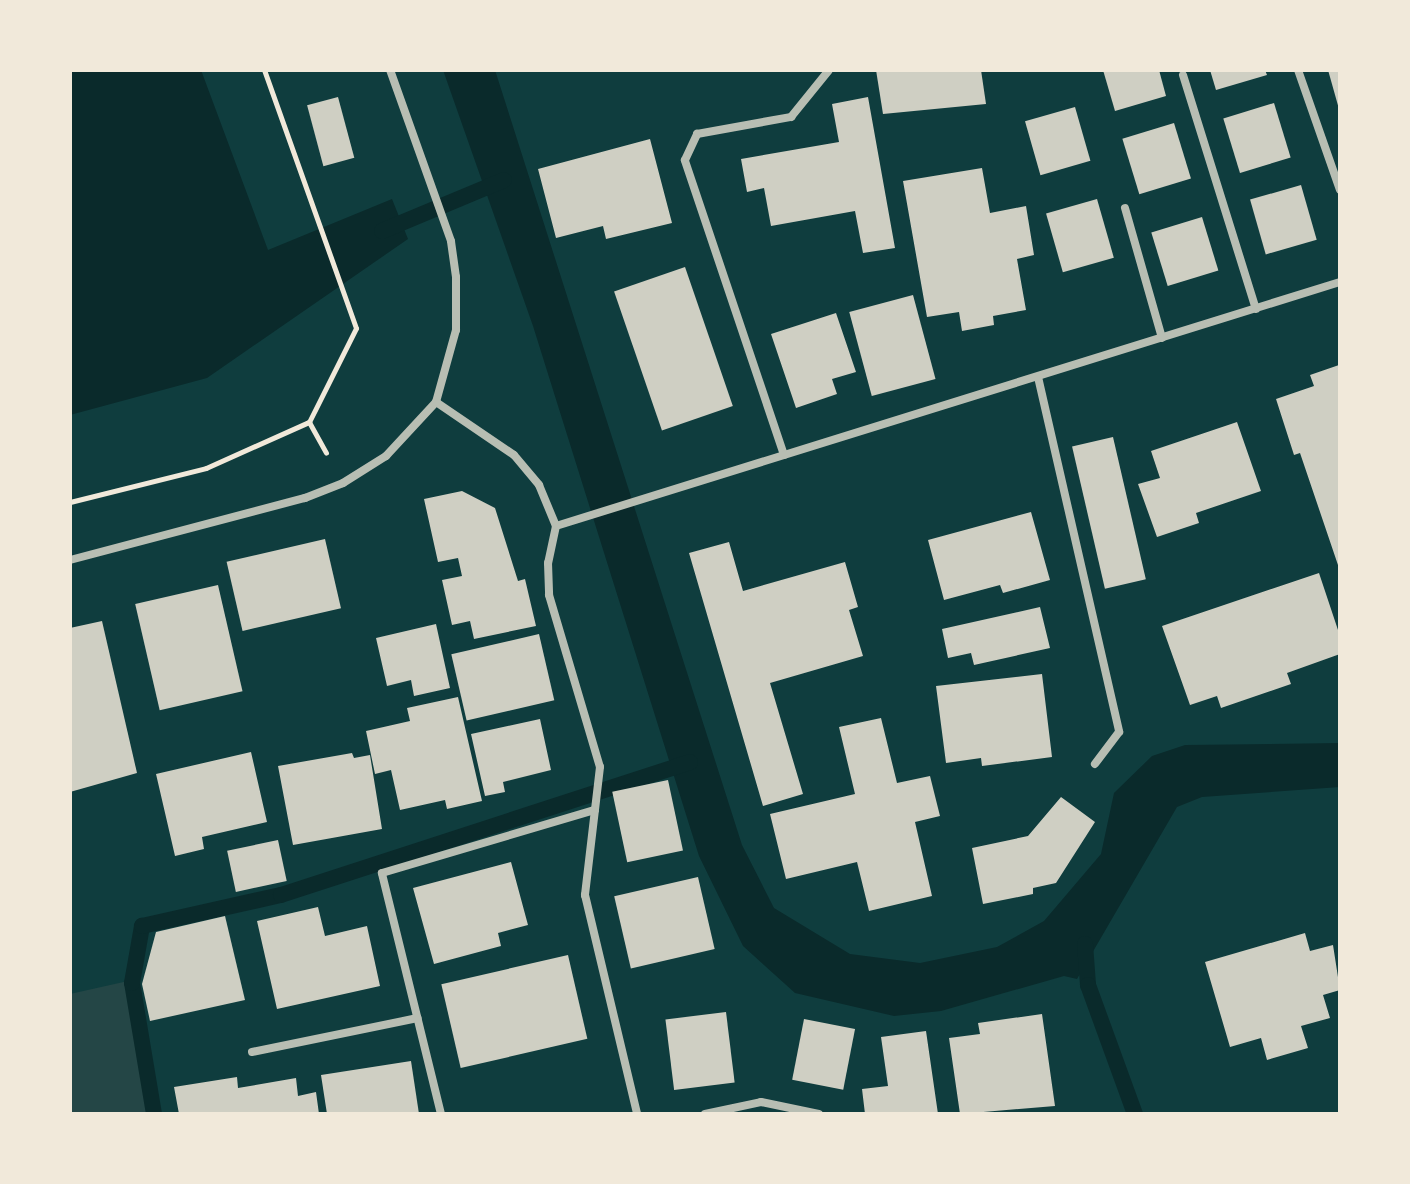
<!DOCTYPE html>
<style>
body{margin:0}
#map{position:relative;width:1410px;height:1184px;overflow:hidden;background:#0f3d3e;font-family:Jost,sans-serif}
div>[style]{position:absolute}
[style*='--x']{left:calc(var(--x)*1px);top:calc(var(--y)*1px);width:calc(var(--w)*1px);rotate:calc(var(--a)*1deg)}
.green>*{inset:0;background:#244646}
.water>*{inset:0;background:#0a2a2b}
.stream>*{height:16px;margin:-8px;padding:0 8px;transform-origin:8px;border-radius:8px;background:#0a2a2b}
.building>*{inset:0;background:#cfcfc3;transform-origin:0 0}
.path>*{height:5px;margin:-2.5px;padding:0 2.5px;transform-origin:2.5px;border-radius:2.5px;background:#f1e9da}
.minor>*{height:8px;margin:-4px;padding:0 4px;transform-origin:4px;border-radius:4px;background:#b8beb3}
span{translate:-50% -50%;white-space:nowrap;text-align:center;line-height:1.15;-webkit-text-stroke:6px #f1e9da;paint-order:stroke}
.frame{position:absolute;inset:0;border:72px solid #f1e9da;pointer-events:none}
</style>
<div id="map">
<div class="green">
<div style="clip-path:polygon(128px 981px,149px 1114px,70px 1114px,70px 994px)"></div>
</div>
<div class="water">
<div style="clip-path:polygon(70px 70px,201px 70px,268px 250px,392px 199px,408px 239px,207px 378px,70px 415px)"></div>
<div style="clip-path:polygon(443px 70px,495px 70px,742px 845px,774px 908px,850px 954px,920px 963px,997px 947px,1044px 921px,1101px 854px,1114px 793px,1152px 756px,1185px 745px,1340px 743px,1340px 787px,1202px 797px,1177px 807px,1077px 979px,1064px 976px,941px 1011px,894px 1016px,795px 993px,743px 946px,699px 856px,533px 326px)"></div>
</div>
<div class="stream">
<div style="--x:382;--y:231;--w:132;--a:-22.7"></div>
<div style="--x:1085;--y:944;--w:41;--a:85.8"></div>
<div style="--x:1088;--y:985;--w:137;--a:70"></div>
<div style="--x:154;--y:1114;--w:133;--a:-99.5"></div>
<div style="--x:132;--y:983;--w:58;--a:-80"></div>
<div style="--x:142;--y:926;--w:142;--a:-12.6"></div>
<div style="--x:281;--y:895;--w:430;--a:-18"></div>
</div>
<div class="building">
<div style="clip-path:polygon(876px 70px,981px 70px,986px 104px,883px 114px)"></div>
<div style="clip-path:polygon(1103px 70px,1159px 70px,1166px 96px,1115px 111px)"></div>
<div style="clip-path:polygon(1210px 70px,1265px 70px,1267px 75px,1216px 90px)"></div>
<div style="clip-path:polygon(1328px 70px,1340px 70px,1340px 109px,1339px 109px)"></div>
<div style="left:338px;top:97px;width:63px;height:32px;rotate:75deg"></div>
<div style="clip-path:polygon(868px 97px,895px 248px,863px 253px,855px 211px,771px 226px,764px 188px,747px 192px,741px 159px,839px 142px,832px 104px)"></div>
<div style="left:1274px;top:103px;width:57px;height:53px;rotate:73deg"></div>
<div style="left:1075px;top:107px;width:56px;height:52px;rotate:74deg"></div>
<div style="left:1174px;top:123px;width:58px;height:54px;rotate:73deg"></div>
<div style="clip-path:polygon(650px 139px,672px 223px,606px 239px,603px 226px,556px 238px,538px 169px)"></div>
<div style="clip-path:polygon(982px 168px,990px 213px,1026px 206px,1034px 255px,1017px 259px,1026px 310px,993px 316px,994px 325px,962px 331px,959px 312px,927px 317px,903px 181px)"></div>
<div style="left:1301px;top:185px;width:57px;height:53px;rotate:74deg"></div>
<div style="left:1097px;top:199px;width:61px;height:53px;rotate:74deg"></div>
<div style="left:1202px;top:217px;width:56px;height:53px;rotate:73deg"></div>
<div style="left:685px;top:267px;width:147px;height:75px;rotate:71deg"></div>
<div style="left:913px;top:295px;width:87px;height:66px;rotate:75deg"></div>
<div style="clip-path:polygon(836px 313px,856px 372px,832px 379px,837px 394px,796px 408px,771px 334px)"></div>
<div style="clip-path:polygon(1339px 365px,1340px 369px,1339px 568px,1300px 453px,1294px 455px,1276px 399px,1314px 386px,1310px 375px)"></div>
<div style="clip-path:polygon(1237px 422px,1261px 491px,1196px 513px,1199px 523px,1157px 537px,1138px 484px,1160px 478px,1151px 451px)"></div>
<div style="left:1113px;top:437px;width:146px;height:42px;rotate:77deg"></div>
<div style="clip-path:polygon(462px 491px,495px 508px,518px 581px,525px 579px,536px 626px,474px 639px,470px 621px,452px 625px,442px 580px,462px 576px,458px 558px,438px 562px,424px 499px)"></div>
<div style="clip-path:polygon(1031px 512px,1050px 580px,1003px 593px,1000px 585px,944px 600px,928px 540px)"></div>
<div style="left:325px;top:539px;width:71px;height:101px;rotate:77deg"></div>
<div style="clip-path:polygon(729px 542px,743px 591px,845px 562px,858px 607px,849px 610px,863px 656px,770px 683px,803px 794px,763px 806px,689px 553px)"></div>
<div style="clip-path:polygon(1319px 573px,1340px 636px,1340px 654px,1287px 673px,1291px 684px,1221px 708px,1217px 696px,1190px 705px,1162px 626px)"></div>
<div style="left:218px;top:585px;width:109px;height:85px;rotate:77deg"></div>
<div style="clip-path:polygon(1040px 607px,1050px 648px,974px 665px,971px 653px,948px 658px,942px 629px)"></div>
<div style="clip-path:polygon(102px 621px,137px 773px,70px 792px,70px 628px)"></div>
<div style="clip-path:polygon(436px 624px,450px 688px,414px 696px,411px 680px,387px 686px,376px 638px)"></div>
<div style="left:539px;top:634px;width:68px;height:90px;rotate:77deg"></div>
<div style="clip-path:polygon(1042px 674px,1052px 757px,982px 766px,981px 758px,946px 763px,936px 686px)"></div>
<div style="clip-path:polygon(458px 697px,482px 801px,447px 809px,445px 800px,400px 810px,391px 770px,375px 774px,366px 731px,410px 721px,407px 708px)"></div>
<div style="clip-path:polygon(881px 718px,897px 783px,930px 776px,940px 816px,915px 822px,932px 896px,869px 911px,857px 862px,786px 879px,770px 814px,855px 794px,839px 727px)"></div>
<div style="clip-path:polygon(540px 719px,551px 770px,503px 782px,505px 792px,485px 796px,471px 734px)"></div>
<div style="clip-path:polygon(251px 752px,267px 822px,202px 837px,204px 849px,175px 856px,156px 774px)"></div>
<div style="clip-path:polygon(352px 753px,354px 758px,370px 755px,382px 829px,293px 845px,278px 766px)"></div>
<div style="left:668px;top:780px;width:72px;height:57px;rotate:78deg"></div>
<div style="clip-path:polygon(1061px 797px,1095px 822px,1056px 883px,1033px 888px,1033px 894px,983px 904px,972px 848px,1028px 836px)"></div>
<div style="left:278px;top:840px;width:42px;height:52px;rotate:78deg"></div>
<div style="clip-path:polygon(511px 862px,528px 925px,498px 933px,501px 946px,434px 964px,413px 888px)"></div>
<div style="left:698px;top:877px;width:74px;height:86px;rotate:77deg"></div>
<div style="clip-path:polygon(318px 907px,325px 936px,367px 926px,380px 986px,277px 1009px,257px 921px)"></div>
<div style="clip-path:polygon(225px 916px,245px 1000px,150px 1021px,142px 984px,156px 932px)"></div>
<div style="clip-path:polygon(1305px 933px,1310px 951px,1333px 945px,1340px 990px,1323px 995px,1330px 1018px,1301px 1026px,1308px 1048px,1267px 1060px,1261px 1038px,1230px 1047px,1205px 962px)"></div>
<div style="left:568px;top:955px;width:86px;height:130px;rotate:77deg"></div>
<div style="left:726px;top:1012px;width:71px;height:61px;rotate:83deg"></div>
<div style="clip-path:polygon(1042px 1014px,1055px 1106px,960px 1114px,949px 1038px,980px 1034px,978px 1023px)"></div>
<div style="left:804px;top:1019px;width:52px;height:62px;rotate:11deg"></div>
<div style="clip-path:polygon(926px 1031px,938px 1114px,865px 1114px,862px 1089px,888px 1086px,881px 1037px)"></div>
<div style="clip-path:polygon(411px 1061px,419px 1114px,327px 1114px,321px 1075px)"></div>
<div style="clip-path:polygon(237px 1077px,238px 1088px,296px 1078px,298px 1096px,316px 1092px,319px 1114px,179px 1114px,174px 1087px)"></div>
</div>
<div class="path">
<div style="--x:309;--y:422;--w:35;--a:61"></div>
<div style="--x:70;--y:502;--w:140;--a:-14"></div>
<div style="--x:206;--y:468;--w:113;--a:-24.1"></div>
<div style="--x:309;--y:422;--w:105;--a:-63.4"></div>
<div style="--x:356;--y:328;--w:274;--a:-109.6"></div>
</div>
<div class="minor">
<div style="--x:1298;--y:70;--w:127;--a:70.7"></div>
<div style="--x:1183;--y:75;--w:245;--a:72.7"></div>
<div style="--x:1125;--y:208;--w:135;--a:74.1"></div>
<div style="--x:1038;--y:377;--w:364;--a:77.1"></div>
<div style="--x:1119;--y:732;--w:40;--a:127"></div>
<div style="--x:436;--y:402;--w:94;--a:34.2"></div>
<div style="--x:514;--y:455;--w:39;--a:50"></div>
<div style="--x:539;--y:485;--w:44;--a:67.5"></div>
<div style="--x:556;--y:526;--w:38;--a:102"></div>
<div style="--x:548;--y:563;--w:32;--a:88"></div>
<div style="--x:549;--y:595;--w:179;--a:73.5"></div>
<div style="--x:600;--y:767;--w:129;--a:96.7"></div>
<div style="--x:585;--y:895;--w:225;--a:76.6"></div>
<div style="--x:784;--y:455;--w:311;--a:-108.6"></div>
<div style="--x:685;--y:160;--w:29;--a:-65"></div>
<div style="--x:697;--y:134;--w:96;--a:-10.3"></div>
<div style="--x:791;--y:117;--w:60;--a:-51"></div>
<div style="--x:556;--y:526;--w:821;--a:-17.29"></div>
<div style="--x:70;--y:560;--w:243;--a:-14.8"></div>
<div style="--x:305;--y:498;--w:41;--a:-21.5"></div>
<div style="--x:343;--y:483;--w:51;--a:-32.1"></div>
<div style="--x:386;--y:456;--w:74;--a:-47.2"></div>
<div style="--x:436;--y:402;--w:75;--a:-74.5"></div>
<div style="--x:456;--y:330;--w:53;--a:-90"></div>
<div style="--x:456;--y:277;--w:36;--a:-98"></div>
<div style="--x:451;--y:241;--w:182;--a:-109.6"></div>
<div style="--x:252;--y:1052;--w:169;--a:-11.6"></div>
<div style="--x:441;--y:1114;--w:248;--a:-103.8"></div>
<div style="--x:382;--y:873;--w:222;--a:-16.5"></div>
<div style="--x:705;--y:1114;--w:57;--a:-12.1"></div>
<div style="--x:761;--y:1102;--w:59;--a:11.7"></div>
</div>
<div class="frame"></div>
</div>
